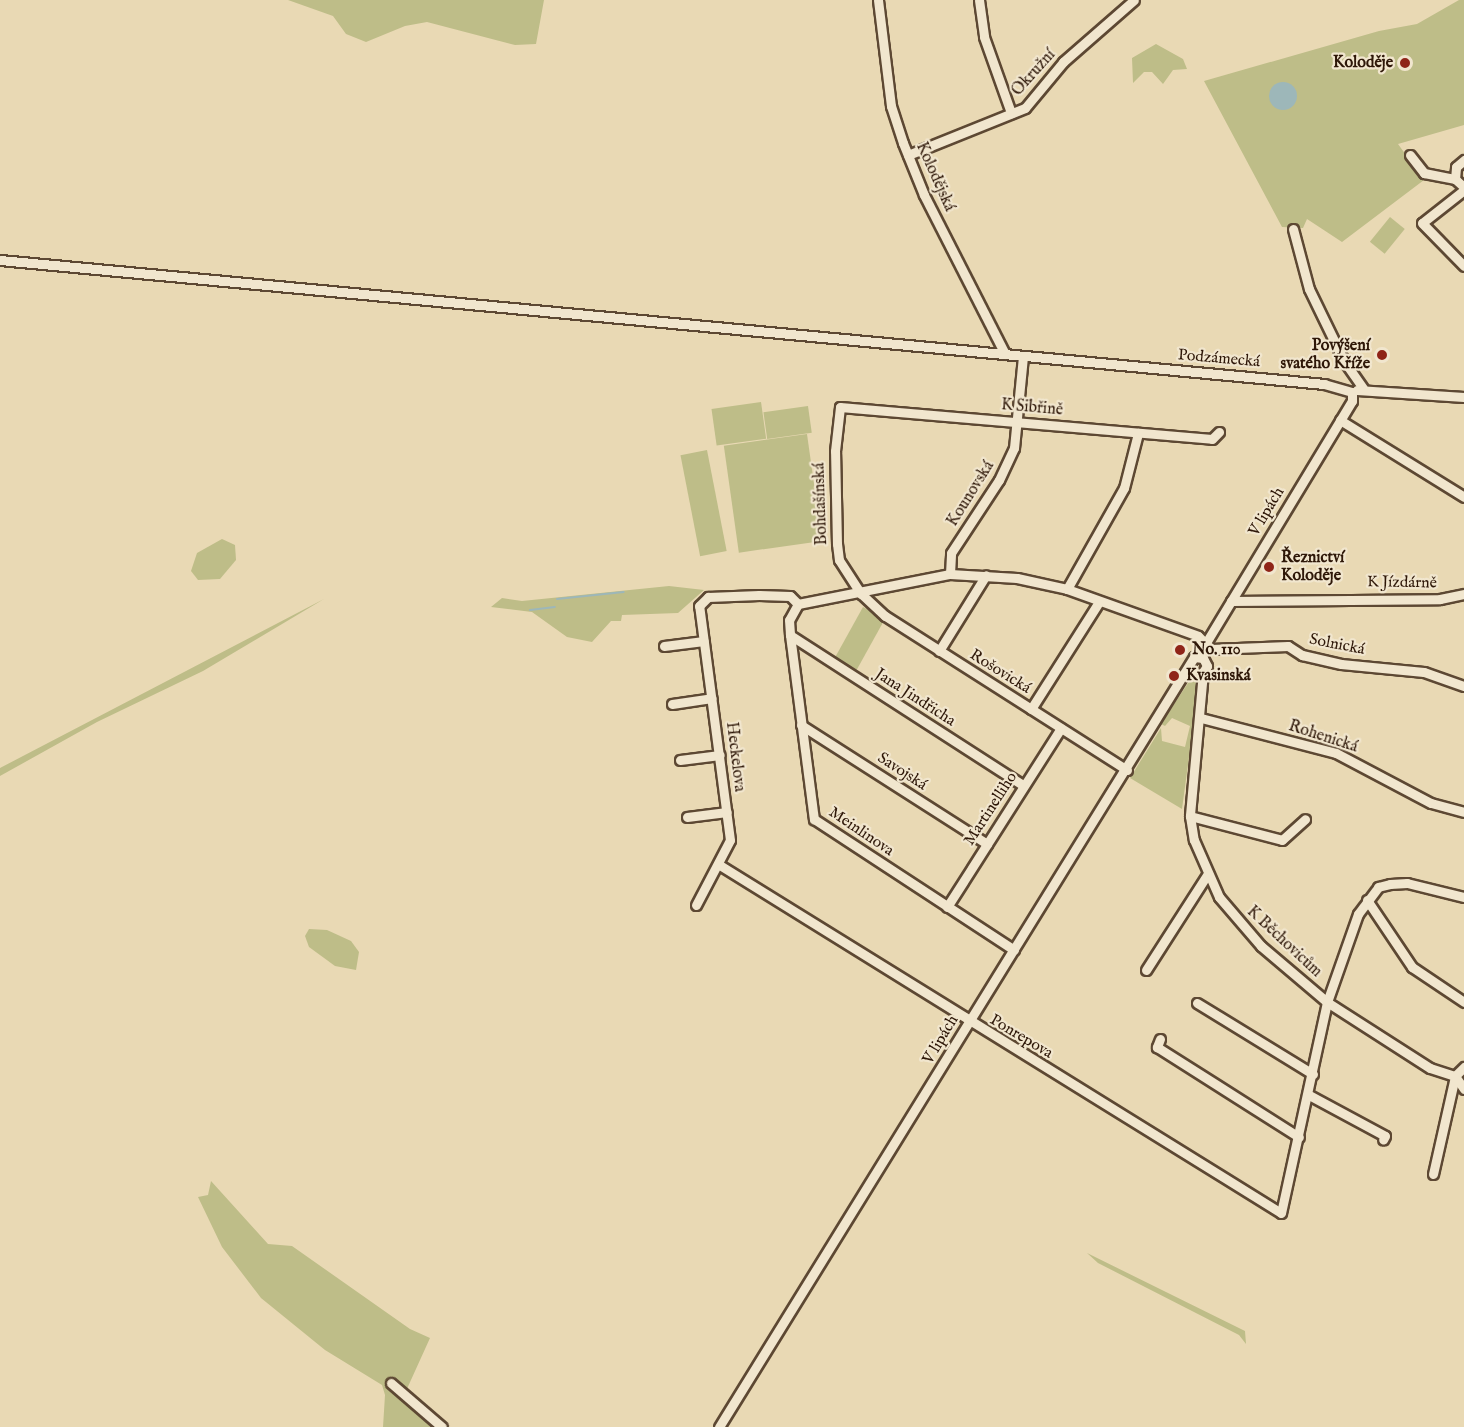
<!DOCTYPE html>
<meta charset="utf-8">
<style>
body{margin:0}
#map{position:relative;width:1464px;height:1427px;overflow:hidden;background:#e9d9b4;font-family:"IM FELL English",serif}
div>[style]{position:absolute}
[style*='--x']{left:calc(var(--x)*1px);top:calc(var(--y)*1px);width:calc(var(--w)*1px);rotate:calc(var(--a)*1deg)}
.green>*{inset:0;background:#bebd88;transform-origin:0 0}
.water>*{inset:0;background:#9db7b9}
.round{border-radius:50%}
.stream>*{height:2px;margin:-1px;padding:0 1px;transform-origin:1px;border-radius:1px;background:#9db7b9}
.roads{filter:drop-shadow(2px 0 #5d4833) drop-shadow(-2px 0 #5d4833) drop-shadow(0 2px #5d4833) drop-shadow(0 -2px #5d4833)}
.minor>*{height:9px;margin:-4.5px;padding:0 4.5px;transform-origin:4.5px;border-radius:4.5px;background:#f1e6ce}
.dots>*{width:16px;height:16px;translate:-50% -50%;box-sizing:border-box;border:3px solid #f1e6ce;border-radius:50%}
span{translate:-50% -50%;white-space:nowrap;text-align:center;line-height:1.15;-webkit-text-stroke:4.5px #f1e6ce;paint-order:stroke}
.poi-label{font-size:16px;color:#2e1708;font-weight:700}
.right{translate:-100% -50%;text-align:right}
.left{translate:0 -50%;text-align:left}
.street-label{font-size:16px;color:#2e1708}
</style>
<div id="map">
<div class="green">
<div style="clip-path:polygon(288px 0,544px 0,536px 44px,515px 45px,427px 22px,405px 26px,366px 42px,346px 34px,333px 16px)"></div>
<div style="clip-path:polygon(1459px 0,1464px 0,1464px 125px,1398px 144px,1424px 180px,1342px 242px,1307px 219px,1303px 228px,1282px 227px,1204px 81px,1379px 31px,1417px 24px)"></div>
<div style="clip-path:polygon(1156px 44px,1183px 59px,1187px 69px,1173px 70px,1163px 84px,1152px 72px,1144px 72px,1133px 83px,1132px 58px)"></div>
<div style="left:1390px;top:217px;width:19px;height:32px;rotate:39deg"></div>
<div style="left:761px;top:402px;width:37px;height:50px;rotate:82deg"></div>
<div style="left:808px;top:406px;width:27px;height:45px;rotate:82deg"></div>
<div style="left:807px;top:434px;width:108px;height:84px;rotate:82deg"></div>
<div style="left:707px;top:450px;width:103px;height:27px;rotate:79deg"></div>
<div style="clip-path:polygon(222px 539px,235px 545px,236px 560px,220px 579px,198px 580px,191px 571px,197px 553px)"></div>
<div style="clip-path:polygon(669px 586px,704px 590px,678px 613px,622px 615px,621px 621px,611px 621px,592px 642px,567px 637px,532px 612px,491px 607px,502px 598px,522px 601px)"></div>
<div style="clip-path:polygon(324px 599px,203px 671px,97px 722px,0 776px,0 768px)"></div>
<div style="left:863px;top:607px;width:25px;height:58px;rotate:29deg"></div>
<div style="clip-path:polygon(1194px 674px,1198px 676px,1196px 726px,1192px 726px,1193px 728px,1182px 809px,1130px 778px,1161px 728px,1162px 741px,1185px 747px,1190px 726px,1172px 718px,1165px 726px,1161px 724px)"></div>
<div style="clip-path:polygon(309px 929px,327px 930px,351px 941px,359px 952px,356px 970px,335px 966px,309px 947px,305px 936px)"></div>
<div style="clip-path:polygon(211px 1181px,268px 1244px,292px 1246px,410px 1329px,430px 1338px,406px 1391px,441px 1427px,383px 1427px,385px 1395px,382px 1385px,325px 1350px,261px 1298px,222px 1247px,198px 1197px,208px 1195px)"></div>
<div style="clip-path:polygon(1087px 1253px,1245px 1331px,1246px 1344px,1239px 1335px,1098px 1263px)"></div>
</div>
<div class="water">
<div class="round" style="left:1269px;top:82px;width:28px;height:28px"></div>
</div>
<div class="stream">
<div style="--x:557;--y:599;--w:67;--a:-6"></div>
<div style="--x:530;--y:610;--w:25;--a:-7"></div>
</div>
<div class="roads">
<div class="minor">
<div style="--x:878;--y:0;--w:107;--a:83"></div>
<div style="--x:891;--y:106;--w:39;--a:72"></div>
<div style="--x:903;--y:143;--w:56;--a:68"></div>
<div style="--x:924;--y:195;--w:178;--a:63"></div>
<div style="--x:979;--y:0;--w:37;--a:82"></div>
<div style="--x:984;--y:37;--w:81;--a:70.4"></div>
<div style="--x:908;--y:155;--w:126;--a:-21.9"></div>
<div style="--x:1025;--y:108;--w:60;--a:-50.4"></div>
<div style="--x:1063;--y:62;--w:94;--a:-41.1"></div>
<div style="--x:1410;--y:155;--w:23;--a:52"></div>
<div style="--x:1424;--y:173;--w:32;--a:11"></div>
<div style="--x:1455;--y:179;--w:12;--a:42"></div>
<div style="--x:1455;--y:179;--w:12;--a:-85"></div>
<div style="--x:1456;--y:167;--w:11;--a:-41"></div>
<div style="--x:1464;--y:190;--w:53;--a:141.8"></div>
<div style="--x:1422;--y:223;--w:60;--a:45.7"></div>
<div style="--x:1293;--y:229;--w:62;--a:75.1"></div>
<div style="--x:1309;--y:289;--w:80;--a:64.1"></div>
<div style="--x:1344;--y:361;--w:33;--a:55"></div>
<div style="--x:0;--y:260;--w:1330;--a:5.35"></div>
<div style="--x:1324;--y:384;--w:29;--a:16"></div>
<div style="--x:1357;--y:390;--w:107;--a:3.7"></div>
<div style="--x:1340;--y:420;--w:146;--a:31.8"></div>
<div style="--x:950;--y:574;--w:21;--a:-87"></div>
<div style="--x:951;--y:553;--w:87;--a:-56.7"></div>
<div style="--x:999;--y:480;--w:35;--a:-65"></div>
<div style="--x:1014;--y:448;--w:92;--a:-84.4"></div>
<div style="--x:1067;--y:589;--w:116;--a:-60.6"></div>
<div style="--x:1124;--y:488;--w:57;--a:-75.7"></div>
<div style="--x:1231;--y:601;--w:209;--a:-0.5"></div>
<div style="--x:1440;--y:599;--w:25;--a:-12"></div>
<div style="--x:798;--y:604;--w:155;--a:-11.2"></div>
<div style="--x:950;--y:574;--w:67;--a:3.4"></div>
<div style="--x:1017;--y:578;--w:51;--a:12.4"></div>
<div style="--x:1067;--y:589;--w:139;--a:19.7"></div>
<div style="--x:1198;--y:636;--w:18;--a:45"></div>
<div style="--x:1211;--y:649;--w:77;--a:-2.2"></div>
<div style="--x:1288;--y:646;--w:17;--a:33"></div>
<div style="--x:1302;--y:655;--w:40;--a:13"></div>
<div style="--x:1341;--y:664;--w:83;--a:5.5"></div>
<div style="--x:1424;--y:672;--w:42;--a:19.3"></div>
<div style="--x:798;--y:604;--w:18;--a:119"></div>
<div style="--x:789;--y:620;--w:15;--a:86"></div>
<div style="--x:790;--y:635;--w:186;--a:82.6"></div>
<div style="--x:814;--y:819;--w:239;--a:33.2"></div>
<div style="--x:790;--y:635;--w:278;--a:32.8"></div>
<div style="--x:664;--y:646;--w:40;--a:-7.1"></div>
<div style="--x:939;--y:651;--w:89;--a:-58.3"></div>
<div style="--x:1198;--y:656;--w:298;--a:-58.9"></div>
<div style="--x:1352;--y:401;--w:9;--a:-90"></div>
<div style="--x:672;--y:704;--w:40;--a:-8.5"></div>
<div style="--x:1031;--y:709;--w:127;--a:-57.6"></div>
<div style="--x:1201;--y:718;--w:139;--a:14.5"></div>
<div style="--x:1336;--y:753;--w:107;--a:27.8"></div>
<div style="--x:1431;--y:803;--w:34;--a:15"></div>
<div style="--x:801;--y:725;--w:221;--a:32.6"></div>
<div style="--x:680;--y:760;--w:40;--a:-7.1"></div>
<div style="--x:1127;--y:770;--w:287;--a:-147.5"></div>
<div style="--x:885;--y:616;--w:33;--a:-137"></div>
<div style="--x:861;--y:594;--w:40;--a:-122.9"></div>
<div style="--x:839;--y:560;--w:16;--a:-97"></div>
<div style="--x:837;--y:544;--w:93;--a:-91.2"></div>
<div style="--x:835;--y:451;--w:44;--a:-83.5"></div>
<div style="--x:840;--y:407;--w:373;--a:4.9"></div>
<div style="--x:1212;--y:439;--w:10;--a:-45"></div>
<div style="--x:1190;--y:816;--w:95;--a:14.6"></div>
<div style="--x:1282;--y:840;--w:31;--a:-42"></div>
<div style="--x:687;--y:817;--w:40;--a:-7.1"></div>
<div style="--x:718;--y:864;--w:662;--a:31.79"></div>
<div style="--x:1281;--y:1213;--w:216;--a:-77.7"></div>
<div style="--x:1327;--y:1002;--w:93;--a:-70.6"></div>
<div style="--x:1358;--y:914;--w:34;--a:-53"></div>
<div style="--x:1378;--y:887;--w:12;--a:-14"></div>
<div style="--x:1390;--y:884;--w:17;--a:-3"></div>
<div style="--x:1407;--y:883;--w:59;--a:13.8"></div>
<div style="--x:1367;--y:900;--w:81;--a:56.1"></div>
<div style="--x:1412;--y:967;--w:63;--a:33.9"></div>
<div style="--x:696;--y:905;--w:73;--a:-62.4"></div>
<div style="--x:730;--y:840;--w:236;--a:-97.5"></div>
<div style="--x:699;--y:606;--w:13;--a:-45"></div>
<div style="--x:708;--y:597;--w:51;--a:-2.2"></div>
<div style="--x:759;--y:595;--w:31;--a:2"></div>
<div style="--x:790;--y:596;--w:11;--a:45"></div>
<div style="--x:947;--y:907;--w:212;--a:-57.5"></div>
<div style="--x:1146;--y:970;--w:113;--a:-57.3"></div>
<div style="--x:1197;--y:1003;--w:136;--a:31.5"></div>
<div style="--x:1160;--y:1039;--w:9;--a:111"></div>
<div style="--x:1157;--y:1047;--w:168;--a:32.4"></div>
<div style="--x:1455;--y:1076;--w:16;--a:55"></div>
<div style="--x:1455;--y:1076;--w:13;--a:-45"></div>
<div style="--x:1309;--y:1095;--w:86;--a:28.3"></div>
<div style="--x:1385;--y:1136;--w:4;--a:117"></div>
<div style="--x:1433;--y:1174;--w:100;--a:-77.3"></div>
<div style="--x:391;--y:1383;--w:67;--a:40.8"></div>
<div style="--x:719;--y:1427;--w:905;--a:-58.33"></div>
<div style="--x:1194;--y:657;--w:9;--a:6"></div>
<div style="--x:1203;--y:658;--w:9;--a:63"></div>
<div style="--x:1207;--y:666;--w:7;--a:124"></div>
<div style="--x:1203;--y:672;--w:145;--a:95.2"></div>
<div style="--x:1190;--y:816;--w:24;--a:81"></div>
<div style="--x:1194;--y:840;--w:62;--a:66.3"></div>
<div style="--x:1219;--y:897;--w:65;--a:49.4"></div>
<div style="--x:1261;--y:946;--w:87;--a:40.3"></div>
<div style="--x:1327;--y:1002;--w:122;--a:32.7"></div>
<div style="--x:1430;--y:1068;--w:26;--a:18"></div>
</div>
</div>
<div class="dots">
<div style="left:1405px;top:63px;background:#8f2418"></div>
<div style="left:1382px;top:355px;background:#8f2418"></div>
<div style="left:1269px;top:567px;background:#8f2418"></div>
<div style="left:1180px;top:650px;background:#8f2418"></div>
<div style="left:1174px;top:676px;background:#8f2418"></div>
</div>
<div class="poi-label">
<span class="right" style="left:1393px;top:63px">Koloděje</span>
<span class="right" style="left:1370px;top:355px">Povýšení<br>svatého Kříže</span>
<span class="left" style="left:1281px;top:567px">Řeznictví<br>Koloděje</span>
<span class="left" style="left:1192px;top:650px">No. 110</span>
<span class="left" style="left:1186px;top:676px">Kvasinská</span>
</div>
<div class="street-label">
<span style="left:1034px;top:73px;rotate:-48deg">Okružní</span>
<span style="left:935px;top:177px;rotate:66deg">Kolodějská</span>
<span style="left:1219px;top:359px;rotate:5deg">Podzámecká</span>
<span style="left:1032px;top:408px;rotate:5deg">K Sibřině</span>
<span style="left:971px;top:494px;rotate:-58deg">Kounovská</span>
<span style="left:821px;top:504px;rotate:-92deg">Bohdašínská</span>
<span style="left:1267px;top:512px;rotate:-59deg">V lipách</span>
<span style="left:1402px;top:583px;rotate:1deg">K Jízdárně</span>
<span style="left:1337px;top:645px;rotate:11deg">Solnická</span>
<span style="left:1000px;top:672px;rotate:32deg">Rošovická</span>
<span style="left:915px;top:698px;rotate:33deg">Jana Jindřicha</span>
<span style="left:1323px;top:737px;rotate:18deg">Rohenická</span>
<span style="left:735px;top:757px;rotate:83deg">Heckelova</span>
<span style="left:902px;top:772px;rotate:33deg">Savojská</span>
<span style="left:991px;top:809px;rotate:-57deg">Martinelliho</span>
<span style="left:861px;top:832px;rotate:34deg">Meinlinova</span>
<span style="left:1284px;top:942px;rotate:43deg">K Běchovicům</span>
<span style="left:1021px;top:1037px;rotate:31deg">Ponrepova</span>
<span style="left:941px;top:1040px;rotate:-59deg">V lipách</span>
</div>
</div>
